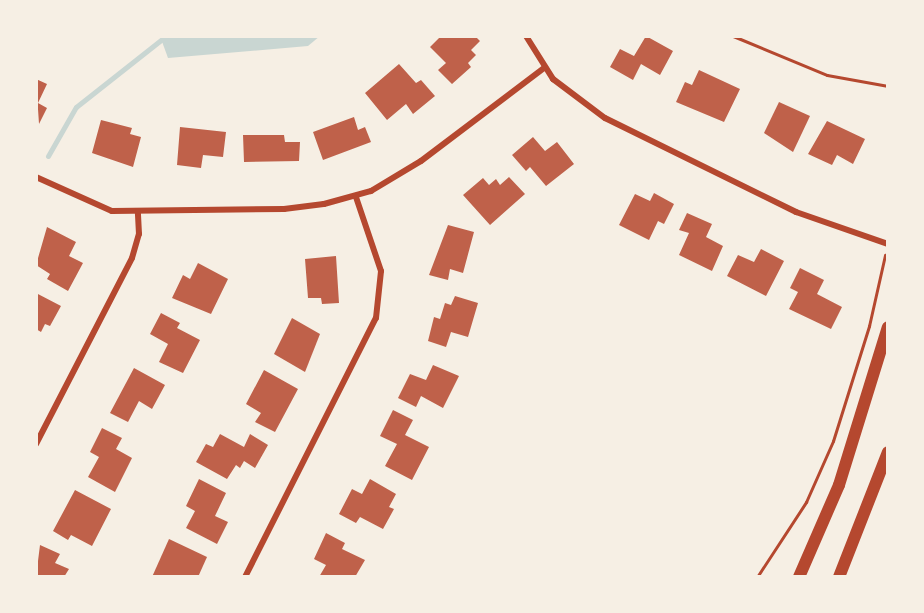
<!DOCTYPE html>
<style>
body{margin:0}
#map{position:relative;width:924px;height:613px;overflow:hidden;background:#f6efe4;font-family:"Titillium Web",sans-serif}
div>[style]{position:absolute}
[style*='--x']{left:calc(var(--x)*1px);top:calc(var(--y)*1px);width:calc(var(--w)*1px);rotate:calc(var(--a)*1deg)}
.water>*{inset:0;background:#c9d6d2}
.stream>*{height:5px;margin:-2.5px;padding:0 2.5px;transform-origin:2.5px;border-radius:2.5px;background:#c9d6d2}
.building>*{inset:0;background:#bf614a}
.path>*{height:3px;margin:-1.5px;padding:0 1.5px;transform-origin:1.5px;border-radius:1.5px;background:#b5482f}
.minor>*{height:6px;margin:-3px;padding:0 3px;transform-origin:3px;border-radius:3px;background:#b5482f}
.secondary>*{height:12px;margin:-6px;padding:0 6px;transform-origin:6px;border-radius:6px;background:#b5482f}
span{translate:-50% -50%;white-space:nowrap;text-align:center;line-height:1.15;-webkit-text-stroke:4.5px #f6efe4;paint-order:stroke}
.frame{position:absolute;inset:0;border:38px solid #f6efe4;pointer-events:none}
</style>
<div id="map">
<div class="water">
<div style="clip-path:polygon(160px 36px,320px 36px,308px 46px,168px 58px)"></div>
</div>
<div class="stream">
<div style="--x:48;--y:156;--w:56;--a:-60.3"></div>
<div style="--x:76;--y:107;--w:115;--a:-38.3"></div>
</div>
<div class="building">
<div style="clip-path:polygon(441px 36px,475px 36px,480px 41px,471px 50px,476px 55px,468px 63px,471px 67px,452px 84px,438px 70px,446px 63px,430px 47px)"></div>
<div style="clip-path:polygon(646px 36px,673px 51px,660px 75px,641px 64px,633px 80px,610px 67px,620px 49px,634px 56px)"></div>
<div style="clip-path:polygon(399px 64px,416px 83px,421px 80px,435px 96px,413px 114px,406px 104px,387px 120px,365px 93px)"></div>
<div style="clip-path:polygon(699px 70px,740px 89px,724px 122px,676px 102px,685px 82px,692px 85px)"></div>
<div style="clip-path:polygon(36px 79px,47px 84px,38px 103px,47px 108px,39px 124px)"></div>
<div style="clip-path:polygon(779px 102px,810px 116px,793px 152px,764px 133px)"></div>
<div style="clip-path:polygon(354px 117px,358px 130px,365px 127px,371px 142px,323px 160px,313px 132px)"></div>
<div style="clip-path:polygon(101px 120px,132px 128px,130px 134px,141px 137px,133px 167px,92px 153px)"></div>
<div style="clip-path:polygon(827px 121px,865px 139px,853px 164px,837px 155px,832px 165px,808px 154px)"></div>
<div style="clip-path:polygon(180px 127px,226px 132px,223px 157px,203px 155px,201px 168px,177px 165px)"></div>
<div style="clip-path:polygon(243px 135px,284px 135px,285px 142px,300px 142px,299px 161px,244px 162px)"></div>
<div style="clip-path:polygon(533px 137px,545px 151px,557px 142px,574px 164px,546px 186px,530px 167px,526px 171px,512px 155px)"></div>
<div style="clip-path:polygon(509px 177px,525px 194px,490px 225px,463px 195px,483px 178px,489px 185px,496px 179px,500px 185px)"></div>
<div style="clip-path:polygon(654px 193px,674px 204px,664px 224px,658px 221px,649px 240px,619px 225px,635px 194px,650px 201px)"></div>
<div style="clip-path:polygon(687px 213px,712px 224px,706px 237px,723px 246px,712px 271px,679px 255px,689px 233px,679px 230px)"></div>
<div style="clip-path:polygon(448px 225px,474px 232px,463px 273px,450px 269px,448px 280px,429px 275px)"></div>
<div style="clip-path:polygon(47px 227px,76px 242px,69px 256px,83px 263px,68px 291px,47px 279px,50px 274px,36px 265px)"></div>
<div style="clip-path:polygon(761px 249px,784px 261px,766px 296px,727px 276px,738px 255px,754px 262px)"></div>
<div style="clip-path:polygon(336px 256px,339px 303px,322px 304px,321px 298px,308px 298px,305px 259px)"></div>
<div style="clip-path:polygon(198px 263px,228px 279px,211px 314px,172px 298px,183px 275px,190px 279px)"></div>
<div style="clip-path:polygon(800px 268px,824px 280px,817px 294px,842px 307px,831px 329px,789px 309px,798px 292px,790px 288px)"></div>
<div style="clip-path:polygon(36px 293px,61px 306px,50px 326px,45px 324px,41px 332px,36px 329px)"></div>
<div style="clip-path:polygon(455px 296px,478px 303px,468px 337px,451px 332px,446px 347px,428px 341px,434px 317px,440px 319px,445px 303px,451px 305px)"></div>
<div style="clip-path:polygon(161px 313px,180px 323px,177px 328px,200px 340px,183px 373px,159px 362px,168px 344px,150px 334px)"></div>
<div style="clip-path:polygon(292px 318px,320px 334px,305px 372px,274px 354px)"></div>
<div style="clip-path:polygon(433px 365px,459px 376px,443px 408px,421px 396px,416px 407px,398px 398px,410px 374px,426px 380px)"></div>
<div style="clip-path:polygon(134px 368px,165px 385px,152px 409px,139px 401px,128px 422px,110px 413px)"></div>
<div style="clip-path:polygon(264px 370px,298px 389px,275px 432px,255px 422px,261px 413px,246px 404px)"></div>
<div style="clip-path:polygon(393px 410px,413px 420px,405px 435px,429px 447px,412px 480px,385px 466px,397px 444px,380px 436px)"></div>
<div style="clip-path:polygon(102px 428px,122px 438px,116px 449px,132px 458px,115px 492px,88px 477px,99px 457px,90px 452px)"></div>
<div style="clip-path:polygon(220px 434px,244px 447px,250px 434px,268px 445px,255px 468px,244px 461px,240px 468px,236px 465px,227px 479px,196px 462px,206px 444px,213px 447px)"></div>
<div style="clip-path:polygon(199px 479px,226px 493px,215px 516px,228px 522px,217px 544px,186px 528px,195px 511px,186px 506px)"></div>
<div style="clip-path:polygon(370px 479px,396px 494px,389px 507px,394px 509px,383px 529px,360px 517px,356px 523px,339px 514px,352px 489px,362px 494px)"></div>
<div style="clip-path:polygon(75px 490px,111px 509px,92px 546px,71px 535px,68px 540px,53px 531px)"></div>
<div style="clip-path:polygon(326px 533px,345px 543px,342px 549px,365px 560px,355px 577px,319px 577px,326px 565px,314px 559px)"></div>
<div style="clip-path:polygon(169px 539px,207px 557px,198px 577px,152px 577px)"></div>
<div style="clip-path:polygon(40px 545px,60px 554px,55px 563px,69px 569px,64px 577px,36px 577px)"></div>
</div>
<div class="path">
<div style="--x:733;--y:36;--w:102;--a:22.5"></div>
<div style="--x:827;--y:75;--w:62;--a:10.2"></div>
<div style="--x:757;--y:577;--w:90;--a:-56.8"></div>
<div style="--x:806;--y:502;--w:67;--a:-66.1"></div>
<div style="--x:833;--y:441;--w:121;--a:-72.6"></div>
<div style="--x:869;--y:326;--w:73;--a:-77.3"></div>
</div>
<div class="minor">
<div style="--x:526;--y:36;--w:51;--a:57.9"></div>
<div style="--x:553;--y:79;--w:65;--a:36.9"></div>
<div style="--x:605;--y:118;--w:213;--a:26.2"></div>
<div style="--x:796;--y:212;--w:97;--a:19.2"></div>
<div style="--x:36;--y:177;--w:83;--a:24.1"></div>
<div style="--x:112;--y:211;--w:172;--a:-0.7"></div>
<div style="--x:284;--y:209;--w:40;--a:-7.1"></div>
<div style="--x:324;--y:204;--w:49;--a:-15.5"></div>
<div style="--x:371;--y:191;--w:58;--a:-31"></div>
<div style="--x:421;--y:161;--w:154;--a:-37.1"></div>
<div style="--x:36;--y:444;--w:209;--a:-62.7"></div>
<div style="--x:132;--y:258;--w:25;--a:-74"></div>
<div style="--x:139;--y:234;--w:22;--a:-93"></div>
<div style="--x:245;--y:577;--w:290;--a:-63.2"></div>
<div style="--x:376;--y:318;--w:47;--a:-83.9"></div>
<div style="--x:381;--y:271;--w:78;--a:-108.7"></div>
</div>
<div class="secondary">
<div style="--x:799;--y:577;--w:100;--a:-66.5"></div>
<div style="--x:839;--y:485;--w:165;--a:-72.8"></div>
<div style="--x:839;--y:577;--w:134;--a:-68.6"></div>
</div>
<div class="frame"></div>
</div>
